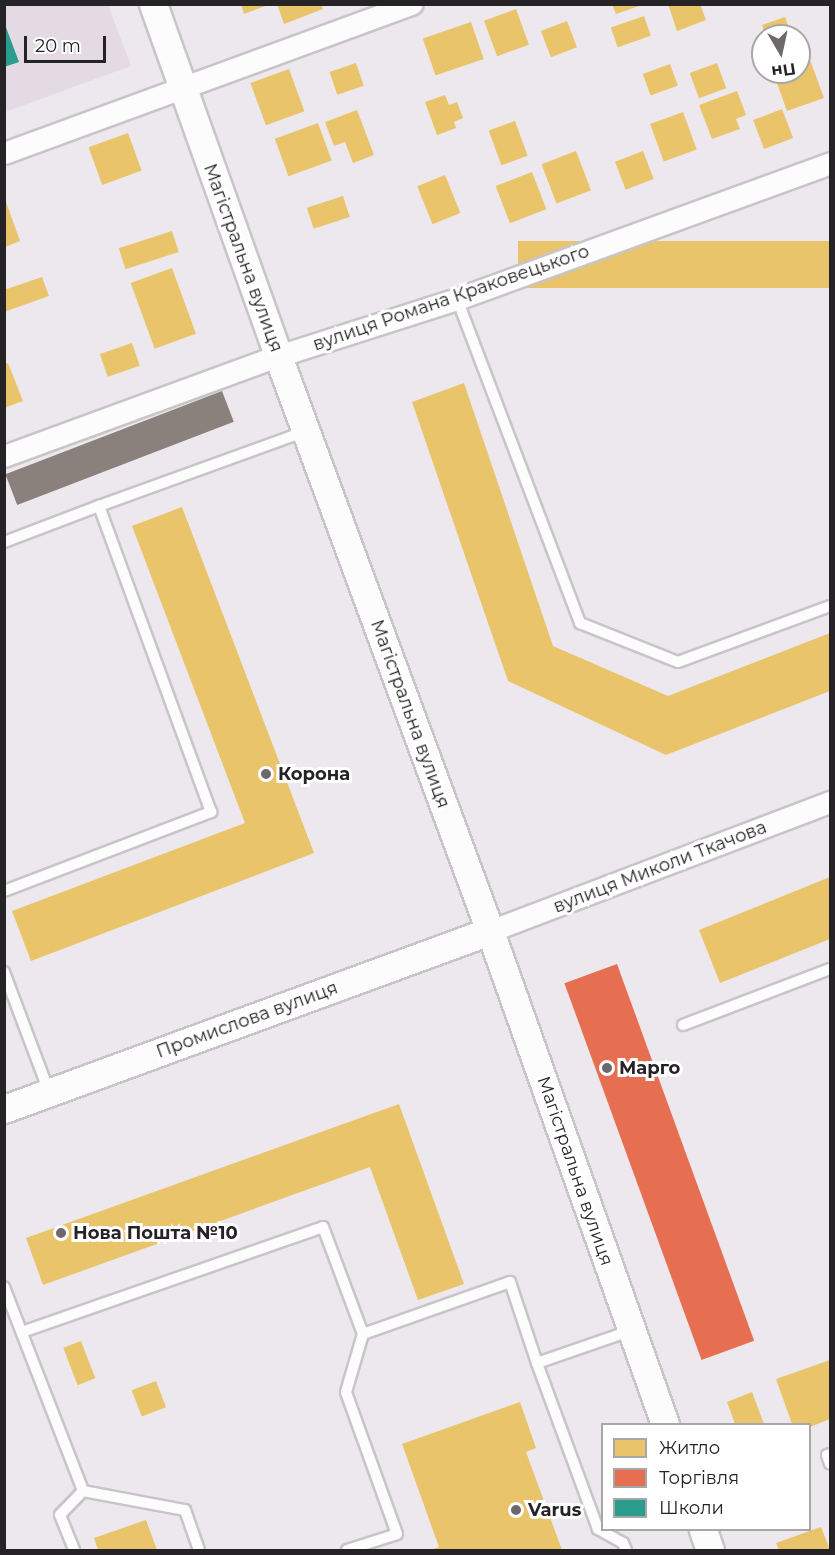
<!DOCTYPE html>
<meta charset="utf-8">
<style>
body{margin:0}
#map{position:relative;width:835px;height:1555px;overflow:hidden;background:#ede8ed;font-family:Montserrat,sans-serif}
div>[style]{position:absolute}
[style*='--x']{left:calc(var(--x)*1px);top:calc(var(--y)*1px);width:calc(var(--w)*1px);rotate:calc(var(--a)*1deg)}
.built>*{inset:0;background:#e3dae4}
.homes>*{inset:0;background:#e9c46a;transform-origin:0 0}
.shops>*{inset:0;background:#e76f51;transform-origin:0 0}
.schools>*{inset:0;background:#2a9d8f}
.industry>*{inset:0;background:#8a817c;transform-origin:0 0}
.roads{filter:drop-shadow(2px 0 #c8c5c9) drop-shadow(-2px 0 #c8c5c9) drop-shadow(0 2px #c8c5c9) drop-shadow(0 -2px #c8c5c9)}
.service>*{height:10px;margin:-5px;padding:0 5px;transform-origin:5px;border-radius:5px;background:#fcfcfc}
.minor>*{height:21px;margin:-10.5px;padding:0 10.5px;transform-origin:10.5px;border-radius:10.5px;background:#fcfcfc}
.tertiary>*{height:27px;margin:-13.5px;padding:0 13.5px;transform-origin:13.5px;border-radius:13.5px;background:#fcfcfc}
.dots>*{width:16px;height:16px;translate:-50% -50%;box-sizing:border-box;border:3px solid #fff;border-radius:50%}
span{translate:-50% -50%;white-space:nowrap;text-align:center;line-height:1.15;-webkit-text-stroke:6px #fff;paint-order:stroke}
.street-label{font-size:18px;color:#262326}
.poi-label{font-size:18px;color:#262326;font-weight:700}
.left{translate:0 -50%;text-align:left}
.frame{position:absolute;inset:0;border:6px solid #262326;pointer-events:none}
.legend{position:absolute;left:601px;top:1423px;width:210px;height:108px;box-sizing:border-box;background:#fff;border:2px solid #a8a7a8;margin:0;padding:8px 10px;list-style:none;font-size:18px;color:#262326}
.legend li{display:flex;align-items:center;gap:12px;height:30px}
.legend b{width:30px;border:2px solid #a8a7a8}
.north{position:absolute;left:751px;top:24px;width:60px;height:60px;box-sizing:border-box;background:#fff;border:2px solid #a8a7a8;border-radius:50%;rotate:171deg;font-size:16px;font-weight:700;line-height:24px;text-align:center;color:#262326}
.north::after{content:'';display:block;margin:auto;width:21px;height:27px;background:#6c686c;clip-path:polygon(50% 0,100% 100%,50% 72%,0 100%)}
.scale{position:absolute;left:24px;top:36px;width:82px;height:27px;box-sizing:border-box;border:3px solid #262326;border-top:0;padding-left:8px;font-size:18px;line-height:21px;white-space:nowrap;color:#262326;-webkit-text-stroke:4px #fff;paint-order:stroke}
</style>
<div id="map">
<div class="built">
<div style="clip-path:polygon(5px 5px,108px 5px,131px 66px,5px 112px)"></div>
</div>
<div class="homes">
<div style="clip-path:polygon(241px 4px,268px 4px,268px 5px,244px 14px)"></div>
<div style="clip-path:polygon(277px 4px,321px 4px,323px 9px,284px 24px)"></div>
<div style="clip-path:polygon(612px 4px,642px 4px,642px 5px,616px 14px)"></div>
<div style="clip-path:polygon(668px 4px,700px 4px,706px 20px,677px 31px)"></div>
<div style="left:516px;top:9px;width:38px;height:34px;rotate:70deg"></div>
<div style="left:644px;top:16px;width:21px;height:35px;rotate:71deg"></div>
<div style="clip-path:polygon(785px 17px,792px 36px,766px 36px,762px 25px)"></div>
<div style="left:567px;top:21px;width:28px;height:28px;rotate:69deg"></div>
<div style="left:471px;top:22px;width:39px;height:51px;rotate:71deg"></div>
<div style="clip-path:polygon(809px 57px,824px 98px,787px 111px,773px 72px,799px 72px,799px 60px)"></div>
<div style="left:356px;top:63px;width:24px;height:28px;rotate:71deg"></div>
<div style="left:717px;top:63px;width:27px;height:29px;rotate:70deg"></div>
<div style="left:670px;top:64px;width:23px;height:29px;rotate:70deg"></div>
<div style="left:289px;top:69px;width:45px;height:41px;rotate:70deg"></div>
<div style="clip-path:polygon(737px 91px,746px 115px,736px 119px,740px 129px,712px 139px,699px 105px)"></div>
<div style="clip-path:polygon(445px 95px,449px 105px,457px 102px,463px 118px,454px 122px,456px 128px,437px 135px,425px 102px)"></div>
<div style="left:782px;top:109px;width:31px;height:31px;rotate:69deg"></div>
<div style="clip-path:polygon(357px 110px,374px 155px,353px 163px,345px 142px,334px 146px,325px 122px)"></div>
<div style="left:683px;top:112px;width:40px;height:35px;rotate:70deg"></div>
<div style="left:515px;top:121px;width:37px;height:28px;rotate:70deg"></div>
<div style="left:318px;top:123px;width:40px;height:46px;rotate:70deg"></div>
<div style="left:128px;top:133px;width:40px;height:42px;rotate:70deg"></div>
<div style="left:576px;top:151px;width:42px;height:37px;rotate:69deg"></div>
<div style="left:643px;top:151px;width:30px;height:30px;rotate:69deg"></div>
<div style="left:532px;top:172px;width:40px;height:39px;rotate:69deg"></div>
<div style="left:445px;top:175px;width:41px;height:30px;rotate:68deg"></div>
<div style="left:343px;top:196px;width:22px;height:38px;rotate:72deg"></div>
<div style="clip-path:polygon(5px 199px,20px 241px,5px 247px)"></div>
<div style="left:172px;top:231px;width:22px;height:56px;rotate:72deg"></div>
<div style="left:830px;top:241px;width:47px;height:312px;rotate:90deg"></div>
<div style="left:172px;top:268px;width:70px;height:44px;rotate:70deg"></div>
<div style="clip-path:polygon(42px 277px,49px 296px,4px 312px,4px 290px)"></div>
<div style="left:132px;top:343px;width:24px;height:34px;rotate:71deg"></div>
<div style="clip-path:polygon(8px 363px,23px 401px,4px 408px,4px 365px)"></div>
<div style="clip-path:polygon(464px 383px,553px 646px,668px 696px,830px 633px,830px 691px,666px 755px,508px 681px,412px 402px)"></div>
<div style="clip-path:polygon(182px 507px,314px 853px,31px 961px,12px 911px,245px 823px,132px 526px)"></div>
<div style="clip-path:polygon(830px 877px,830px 939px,720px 983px,699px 930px)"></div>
<div style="clip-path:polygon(399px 1104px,464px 1284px,418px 1300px,370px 1167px,43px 1285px,26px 1238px)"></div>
<div style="left:81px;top:1341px;width:40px;height:19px;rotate:69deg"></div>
<div style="clip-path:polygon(830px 1360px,830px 1419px,810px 1427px,810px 1424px,792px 1424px,776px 1379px)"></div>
<div style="left:156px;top:1381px;width:28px;height:26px;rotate:69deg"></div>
<div style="clip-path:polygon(752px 1392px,764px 1424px,735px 1424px,727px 1402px)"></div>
<div style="clip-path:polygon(520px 1402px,536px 1448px,526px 1452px,562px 1550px,430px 1550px,439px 1547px,402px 1444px)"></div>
<div style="clip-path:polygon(146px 1520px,157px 1550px,98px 1550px,94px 1538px)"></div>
<div style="clip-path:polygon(821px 1527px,830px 1550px,779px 1550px,776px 1543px)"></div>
</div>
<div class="shops">
<div style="left:617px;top:964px;width:401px;height:56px;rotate:70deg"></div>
</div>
<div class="schools">
<div style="clip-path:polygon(4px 22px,19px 62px,4px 67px)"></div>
</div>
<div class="industry">
<div style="left:222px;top:391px;width:33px;height:232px;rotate:69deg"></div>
</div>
<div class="roads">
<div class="service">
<div style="--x:457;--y:299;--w:347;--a:69.2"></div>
<div style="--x:580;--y:623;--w:105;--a:21.7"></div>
<div style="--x:678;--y:662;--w:162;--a:-20.2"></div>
<div style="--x:4;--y:542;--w:102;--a:-20.8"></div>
<div style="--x:4;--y:891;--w:222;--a:-20.9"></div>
<div style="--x:211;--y:812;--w:326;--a:-110.1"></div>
<div style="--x:99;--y:506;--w:220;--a:-19.9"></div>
<div style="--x:4;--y:972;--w:128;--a:69.4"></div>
<div style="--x:683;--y:1025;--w:157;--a:-20.9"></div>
<div style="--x:4;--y:1287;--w:219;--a:68.8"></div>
<div style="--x:83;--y:1491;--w:33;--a:134"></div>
<div style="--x:60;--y:1515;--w:38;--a:68"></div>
<div style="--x:22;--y:1332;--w:319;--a:-19.2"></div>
<div style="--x:323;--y:1227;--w:114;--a:69.5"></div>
<div style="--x:363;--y:1334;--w:156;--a:-19.5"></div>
<div style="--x:510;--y:1282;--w:85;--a:71.6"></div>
<div style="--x:830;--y:1454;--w:3;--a:162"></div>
<div style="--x:827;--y:1455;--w:9;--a:72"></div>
<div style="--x:83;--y:1491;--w:104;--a:10.6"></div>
<div style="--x:185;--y:1510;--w:42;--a:70.7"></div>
<div style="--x:347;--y:1550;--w:52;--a:-17.7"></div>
<div style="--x:397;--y:1534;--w:151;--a:-109.8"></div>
<div style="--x:346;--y:1392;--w:60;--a:-73.7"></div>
<div style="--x:626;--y:1550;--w:8;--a:-113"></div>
<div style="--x:623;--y:1543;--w:29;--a:-151"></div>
<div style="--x:598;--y:1529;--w:177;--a:-110.2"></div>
<div style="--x:537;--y:1363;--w:98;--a:-19"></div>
</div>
<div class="minor">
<div style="--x:4;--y:153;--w:434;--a:-20.1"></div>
<div style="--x:4;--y:456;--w:292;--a:-20.1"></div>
<div style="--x:278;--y:356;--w:188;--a:-17.7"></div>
<div style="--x:457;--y:299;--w:397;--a:-20"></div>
<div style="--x:490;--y:931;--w:364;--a:-20.8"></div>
</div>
<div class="tertiary">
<div style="--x:153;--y:4;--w:374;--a:70.4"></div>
<div style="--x:278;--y:356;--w:613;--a:69.76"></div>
<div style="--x:490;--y:931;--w:523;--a:70.46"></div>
<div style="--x:4;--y:1109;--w:518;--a:-20.12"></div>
<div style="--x:703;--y:1530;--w:21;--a:71"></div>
</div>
</div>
<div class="dots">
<div style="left:266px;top:774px;background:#6c686c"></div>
<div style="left:607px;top:1068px;background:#6c686c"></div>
<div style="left:61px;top:1233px;background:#6c686c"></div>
<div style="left:516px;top:1510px;background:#6c686c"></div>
</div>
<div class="street-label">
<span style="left:243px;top:258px;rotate:70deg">Магістральна вулиця</span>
<span style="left:451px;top:298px;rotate:-19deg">вулиця Романа Краковецького</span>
<span style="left:410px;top:714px;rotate:70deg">Магістральна вулиця</span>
<span style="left:660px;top:867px;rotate:-21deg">вулиця Миколи Ткачова</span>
<span style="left:247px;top:1020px;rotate:-20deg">Промислова вулиця</span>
<span style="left:575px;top:1171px;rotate:71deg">Магістральна вулиця</span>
</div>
<div class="poi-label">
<span class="left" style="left:278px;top:774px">Корона</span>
<span class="left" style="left:619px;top:1068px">Марго</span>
<span class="left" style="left:73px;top:1233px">Нова Пошта №10</span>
<span class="left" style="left:528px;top:1510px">Varus</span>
</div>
<div class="frame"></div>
<ul class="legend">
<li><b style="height:16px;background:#e9c46a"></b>Житло</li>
<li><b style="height:16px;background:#e76f51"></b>Торгівля</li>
<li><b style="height:16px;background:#2a9d8f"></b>Школи</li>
</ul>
<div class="north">Пн</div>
<div class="scale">20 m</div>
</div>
